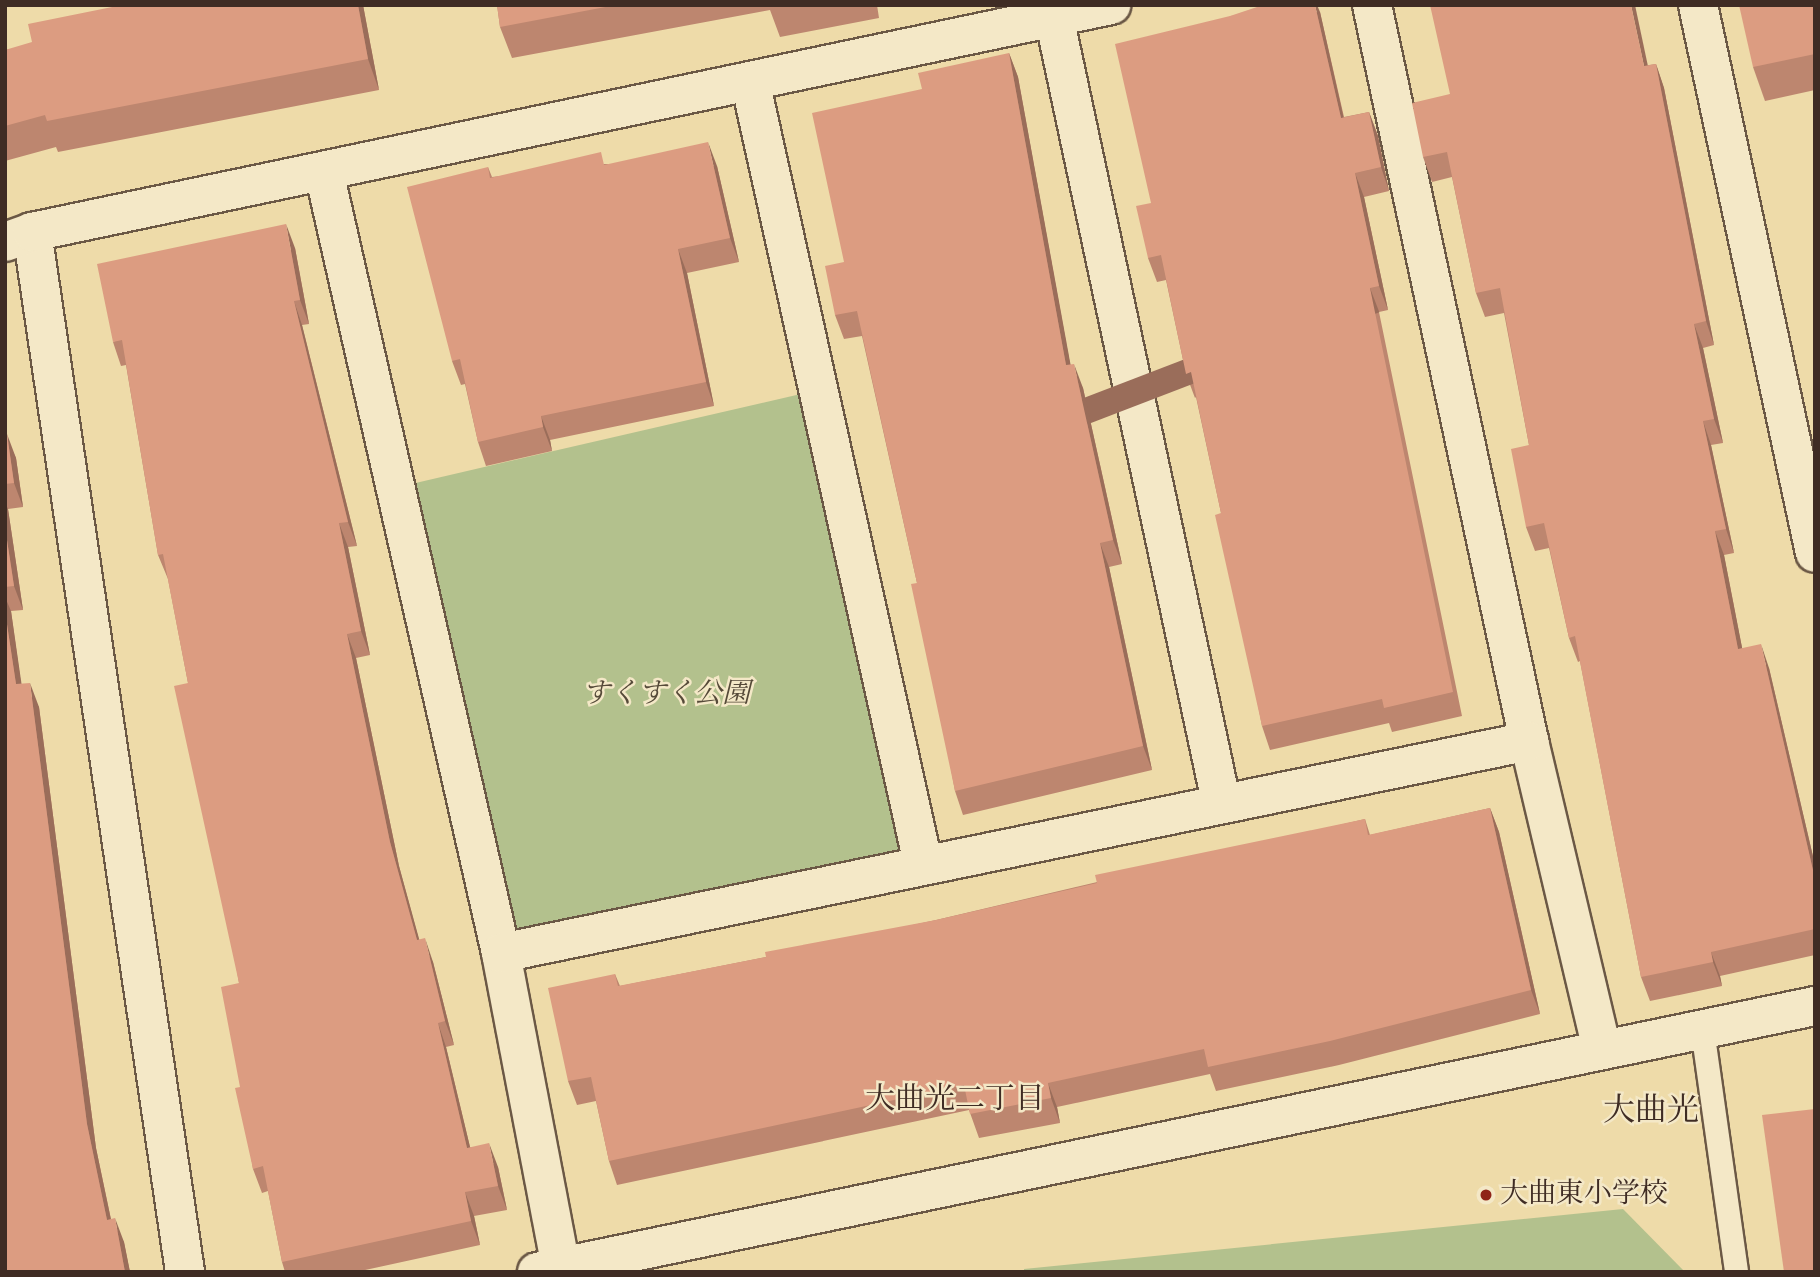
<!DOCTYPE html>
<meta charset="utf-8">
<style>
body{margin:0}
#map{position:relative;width:1820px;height:1277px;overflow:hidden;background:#eedba9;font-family:"Old Standard TT","Noto Serif JP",serif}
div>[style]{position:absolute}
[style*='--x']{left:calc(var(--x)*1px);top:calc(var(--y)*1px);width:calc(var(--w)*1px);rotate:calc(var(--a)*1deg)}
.green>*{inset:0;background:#b3c18d;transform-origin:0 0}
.roads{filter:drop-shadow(2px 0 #6b5845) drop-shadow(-2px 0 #6b5845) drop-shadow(0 2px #6b5845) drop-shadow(0 -2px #6b5845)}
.service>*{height:23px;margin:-11.5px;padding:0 11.5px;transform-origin:11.5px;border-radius:11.5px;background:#f4e8c7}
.minor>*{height:38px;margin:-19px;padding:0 19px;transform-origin:19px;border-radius:19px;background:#f4e8c7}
.wall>*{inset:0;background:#bd866f}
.shaded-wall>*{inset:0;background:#9a6d5a;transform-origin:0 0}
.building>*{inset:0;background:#dc9c81}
.dots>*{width:19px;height:19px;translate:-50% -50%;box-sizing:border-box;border:4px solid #f4e8c7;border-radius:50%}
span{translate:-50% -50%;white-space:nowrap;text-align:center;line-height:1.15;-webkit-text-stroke:5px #f4e8c7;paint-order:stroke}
.park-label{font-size:28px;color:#564a39;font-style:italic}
.poi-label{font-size:28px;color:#3f2c24}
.left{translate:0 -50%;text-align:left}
.neighbourhood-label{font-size:30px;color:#3f2c24}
.quarter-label{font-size:32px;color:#3f2c24}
.frame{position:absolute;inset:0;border:7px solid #3f2c24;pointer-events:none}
</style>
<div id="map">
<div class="green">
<div style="left:818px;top:390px;width:485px;height:424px;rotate:77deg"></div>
<div style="clip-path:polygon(1623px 1209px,1685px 1272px,1024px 1272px,1024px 1269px)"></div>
</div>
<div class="roads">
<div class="service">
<div style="--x:1702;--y:1029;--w:245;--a:82"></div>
</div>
<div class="minor">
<div style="--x:1372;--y:5;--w:753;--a:77.96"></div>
<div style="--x:1529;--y:741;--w:317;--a:76.7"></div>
<div style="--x:1698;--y:5;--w:560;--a:77.95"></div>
<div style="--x:1054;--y:17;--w:802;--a:77.98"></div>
<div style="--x:750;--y:81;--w:801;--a:77.53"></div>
<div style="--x:324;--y:172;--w:801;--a:77.23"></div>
<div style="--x:501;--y:953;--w:320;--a:79.2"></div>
<div style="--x:32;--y:232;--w:1051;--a:81.63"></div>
<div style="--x:5;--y:242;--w:29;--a:-20"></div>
<div style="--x:32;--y:232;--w:1103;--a:-11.88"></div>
<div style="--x:501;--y:953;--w:1050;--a:-11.65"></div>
<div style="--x:537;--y:1272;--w:1305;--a:-11.76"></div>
</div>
</div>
<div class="wall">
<div style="clip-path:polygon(363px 5px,379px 90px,58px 152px,56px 147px,5px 161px,5px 50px)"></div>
<div style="clip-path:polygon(497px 5px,877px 5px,879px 18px,780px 37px,770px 10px,512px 58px,500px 27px)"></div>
<div style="clip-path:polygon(1815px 5px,1815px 90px,1765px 101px,1753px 67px)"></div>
<div style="clip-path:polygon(1320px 12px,1344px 117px,1369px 112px,1378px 136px,1389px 191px,1364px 197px,1388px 310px,1379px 312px,1462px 716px,1392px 732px,1389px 723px,1270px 750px,1262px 726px,1221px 513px,1196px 397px,1195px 398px,1186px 374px,1166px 280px,1157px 282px,1148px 258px,1151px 203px,1230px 16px)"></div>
<div style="clip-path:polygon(1009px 53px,1018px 77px,1070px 364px,1083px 388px,1122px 564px,1109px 567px,1152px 770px,963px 815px,955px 791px,917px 583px,862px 336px,844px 339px,835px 315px,844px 262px)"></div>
<div style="clip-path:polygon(1656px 64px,1664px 88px,1714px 345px,1703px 348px,1723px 443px,1711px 445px,1734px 553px,1724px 555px,1742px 648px,1769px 668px,1815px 865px,1815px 955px,1720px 976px,1722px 986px,1650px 1001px,1641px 977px,1580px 661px,1578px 662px,1569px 638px,1549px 548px,1535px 551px,1526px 527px,1529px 445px,1504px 313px,1485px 317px,1476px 293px,1452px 177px,1432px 182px,1423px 157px,1450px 94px)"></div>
<div style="clip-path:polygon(605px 164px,717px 166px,739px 262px,687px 273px,714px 406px,550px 440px,552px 451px,486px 466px,478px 442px,465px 384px,461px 385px,452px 361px,488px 167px,492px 177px)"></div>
<div style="clip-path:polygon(295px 248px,309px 324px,302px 325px,357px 546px,348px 547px,370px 655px,356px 658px,399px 866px,419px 940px,433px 962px,454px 1045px,446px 1047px,470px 1147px,498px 1167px,507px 1210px,474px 1216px,480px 1245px,356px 1272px,285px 1272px,282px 1262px,268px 1191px,262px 1193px,253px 1169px,240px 1087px,239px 983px,188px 683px,168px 579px,158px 555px,126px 365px,121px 366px,113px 342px)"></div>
<div style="clip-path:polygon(5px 435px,16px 458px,23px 507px,8px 509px,23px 610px,11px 611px,21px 684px,39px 707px,96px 1148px,111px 1219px,124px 1242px,130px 1272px,5px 1272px)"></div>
<div style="clip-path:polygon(1490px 808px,1499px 832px,1540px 1014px,1339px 1065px,1216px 1091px,1210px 1074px,1057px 1107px,1060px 1123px,979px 1138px,969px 1110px,617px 1185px,609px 1161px,596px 1101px,577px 1105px,568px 1081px,615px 974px,620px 986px,766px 957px,936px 920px,1365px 819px,1370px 835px)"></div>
</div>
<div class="shaded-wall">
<div style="clip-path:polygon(358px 5px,363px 5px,379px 90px,368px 59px)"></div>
<div style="clip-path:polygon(1315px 5px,1317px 5px,1320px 12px,1349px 142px,1341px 118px)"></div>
<div style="clip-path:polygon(1631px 5px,1635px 5px,1653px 90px,1644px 66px)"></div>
<div style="clip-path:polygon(1009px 53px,1018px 77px,1075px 389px,1066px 365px)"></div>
<div style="clip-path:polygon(1656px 64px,1664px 88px,1714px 345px,1706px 321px)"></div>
<div style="clip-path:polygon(1369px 112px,1378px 136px,1389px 191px,1381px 167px)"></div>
<div style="clip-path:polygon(708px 142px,717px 166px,739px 262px,730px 238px)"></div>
<div style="clip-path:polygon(1355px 173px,1364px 197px,1388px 310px,1379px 286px)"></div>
<div style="clip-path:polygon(286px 224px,295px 248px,309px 324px,300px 300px)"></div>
<div style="clip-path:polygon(678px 249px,687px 273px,714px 406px,706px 382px)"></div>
<div style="left:1370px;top:288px;width:26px;height:412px;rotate:69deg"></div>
<div style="clip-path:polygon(294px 301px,302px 325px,357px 546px,348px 522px)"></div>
<div style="clip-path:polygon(1694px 324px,1703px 348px,1723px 443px,1714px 419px)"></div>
<div style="clip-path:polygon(1074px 364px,1083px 388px,1122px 564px,1113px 540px)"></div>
<div style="clip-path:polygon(541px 416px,550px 440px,552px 451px,543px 427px)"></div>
<div style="clip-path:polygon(1703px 421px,1711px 445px,1734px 553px,1726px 529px)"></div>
<div style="clip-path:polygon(7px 434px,16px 458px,23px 507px,14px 483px)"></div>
<div style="clip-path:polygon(5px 502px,8px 509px,23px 610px,14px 586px,5px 527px)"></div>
<div style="clip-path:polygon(339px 523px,348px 547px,370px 655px,361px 631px)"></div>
<div style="clip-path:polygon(1715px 531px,1724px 555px,1747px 673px,1738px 649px)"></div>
<div style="clip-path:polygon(1100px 543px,1109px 567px,1152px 770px,1143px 746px)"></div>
<div style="clip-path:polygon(5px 597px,11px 611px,25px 708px,16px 684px,5px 611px)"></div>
<div style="clip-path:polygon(347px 634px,356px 658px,399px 866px,426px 964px,417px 940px,390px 842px)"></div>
<div style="clip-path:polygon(1761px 644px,1769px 668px,1815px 865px,1815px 879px)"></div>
<div style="clip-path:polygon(30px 683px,39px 707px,96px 1148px,116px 1244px,107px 1220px,87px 1124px)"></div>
<div style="clip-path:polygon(1490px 808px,1499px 832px,1540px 1014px,1531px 990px)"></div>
<div style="clip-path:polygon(425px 938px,433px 962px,454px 1045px,445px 1021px)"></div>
<div style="clip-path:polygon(1711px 952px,1720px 976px,1722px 986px,1713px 962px)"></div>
<div style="clip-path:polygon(438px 1023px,446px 1047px,476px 1172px,467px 1148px)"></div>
<div style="clip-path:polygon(1048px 1083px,1057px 1107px,1060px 1123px,1051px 1098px)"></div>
<div style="clip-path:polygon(489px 1143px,498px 1167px,507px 1210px,498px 1186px)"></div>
<div style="clip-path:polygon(465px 1192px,474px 1216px,480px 1245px,471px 1221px)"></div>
<div style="clip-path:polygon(115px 1218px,124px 1242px,130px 1272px,125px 1272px)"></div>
</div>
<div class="building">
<div style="clip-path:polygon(122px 5px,358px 5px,368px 59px,47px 121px,45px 115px,5px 126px,5px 50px,32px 42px,28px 24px)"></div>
<div style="clip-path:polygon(497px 5px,616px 5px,500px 27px)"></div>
<div style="clip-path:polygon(1260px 5px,1315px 5px,1341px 118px,1369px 112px,1381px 167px,1355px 173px,1379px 286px,1370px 288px,1453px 692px,1384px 708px,1382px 699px,1262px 726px,1215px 515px,1221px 513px,1191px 372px,1186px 374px,1161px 255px,1148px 258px,1136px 206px,1151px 203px,1115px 44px,1230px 16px,1260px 6px)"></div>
<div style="clip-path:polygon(1430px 5px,1631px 5px,1644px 66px,1656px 64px,1706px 321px,1694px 324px,1714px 419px,1703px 421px,1726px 529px,1715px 531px,1738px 649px,1761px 644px,1815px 879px,1815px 929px,1711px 952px,1713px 962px,1641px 977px,1575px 636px,1569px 638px,1544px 523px,1526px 527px,1511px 449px,1529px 445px,1500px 288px,1476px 293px,1447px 152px,1423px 157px,1412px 103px,1450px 94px)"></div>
<div style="clip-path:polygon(1739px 5px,1815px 5px,1815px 54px,1753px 67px)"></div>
<div style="clip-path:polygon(1009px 53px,1066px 365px,1074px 364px,1113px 540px,1100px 543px,1143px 746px,955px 791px,911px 584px,917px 583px,857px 311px,835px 315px,825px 266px,844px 262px,812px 113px,922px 89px,918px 73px)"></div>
<div style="clip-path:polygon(708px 142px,730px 238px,678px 249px,706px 382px,541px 416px,543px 427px,478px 442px,460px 359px,452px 361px,407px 187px,488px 167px,490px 178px,601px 152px,604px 165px)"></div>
<div style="clip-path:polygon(286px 224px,300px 300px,294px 301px,348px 522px,339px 523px,361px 631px,347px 634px,390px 842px,417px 940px,425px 938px,445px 1021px,438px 1023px,467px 1148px,489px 1143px,498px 1186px,465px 1192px,471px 1221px,282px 1262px,263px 1166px,253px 1169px,235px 1088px,240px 1087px,221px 987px,239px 983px,174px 686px,188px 683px,163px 554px,158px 555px,122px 340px,113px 342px,97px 264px)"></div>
<div style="clip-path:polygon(7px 434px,14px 483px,5px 484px,5px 435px)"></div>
<div style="clip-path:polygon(5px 527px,14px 586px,5px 587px)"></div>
<div style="clip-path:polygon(5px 611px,16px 684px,30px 683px,87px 1124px,107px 1220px,115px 1218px,125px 1272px,5px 1272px)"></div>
<div style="clip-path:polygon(1490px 808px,1531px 990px,1330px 1041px,1208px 1067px,1204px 1049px,1048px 1083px,1051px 1098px,970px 1114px,964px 1085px,609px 1161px,591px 1077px,568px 1081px,548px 988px,615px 974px,618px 986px,766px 957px,765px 952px,936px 920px,1097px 883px,1095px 875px,1365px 819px,1368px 835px)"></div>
<div style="clip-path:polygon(1815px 1109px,1815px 1272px,1784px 1272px,1762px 1115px)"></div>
</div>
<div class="dots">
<div style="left:1486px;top:1195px;background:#8f2418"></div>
</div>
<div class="park-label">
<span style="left:666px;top:695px">すくすく公園</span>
</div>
<div class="poi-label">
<span class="left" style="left:1500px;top:1195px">大曲東小学校</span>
</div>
<div class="neighbourhood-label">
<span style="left:955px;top:1100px">大曲光二丁目</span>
</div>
<div class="quarter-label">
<span style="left:1651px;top:1112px">大曲光</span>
</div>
<div class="frame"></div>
</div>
